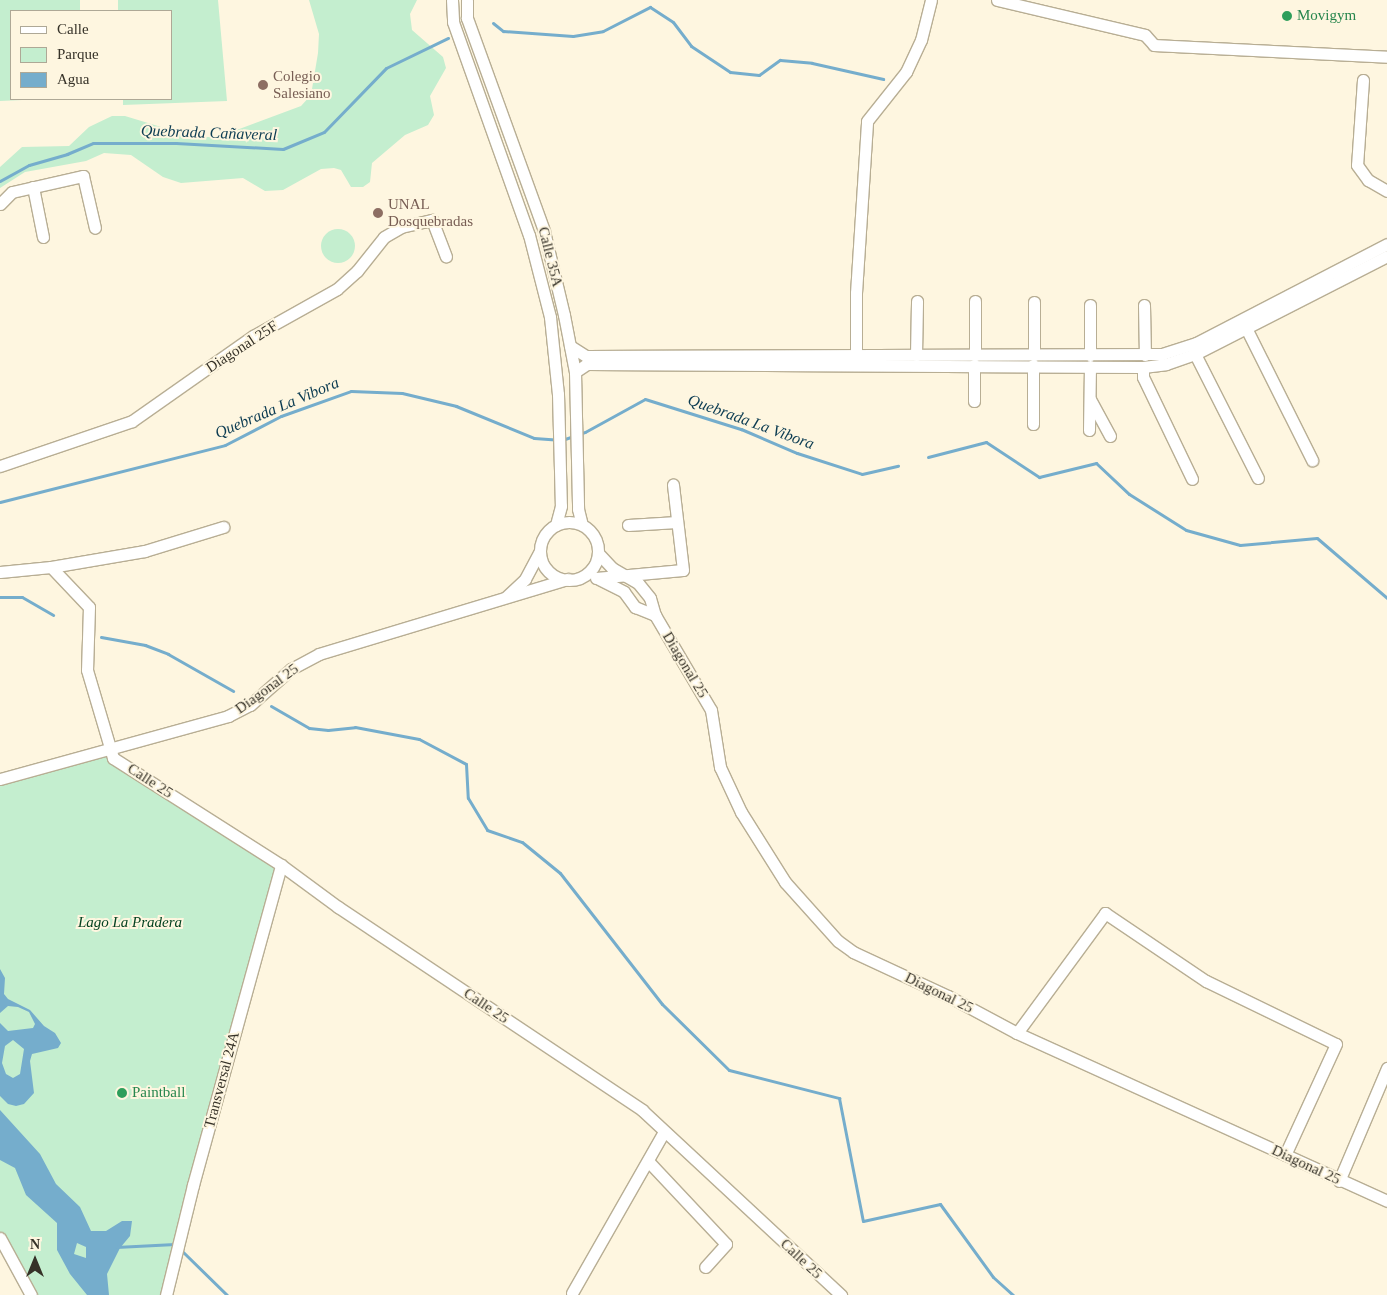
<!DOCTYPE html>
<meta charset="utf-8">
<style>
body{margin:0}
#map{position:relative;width:1387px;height:1295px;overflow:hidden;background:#fef6e0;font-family:"Times New Roman",serif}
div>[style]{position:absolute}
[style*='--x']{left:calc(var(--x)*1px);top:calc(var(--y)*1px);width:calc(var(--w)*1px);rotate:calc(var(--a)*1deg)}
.green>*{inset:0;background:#c4eecf}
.round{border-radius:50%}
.water>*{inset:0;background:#75adcc}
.stream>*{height:3px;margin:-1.5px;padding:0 1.5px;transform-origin:1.5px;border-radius:1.5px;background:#75adcc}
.roads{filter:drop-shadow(1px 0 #b8ae94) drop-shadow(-1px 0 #b8ae94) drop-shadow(0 1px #b8ae94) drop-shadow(0 -1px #b8ae94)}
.minor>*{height:11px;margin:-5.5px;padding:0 5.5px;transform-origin:5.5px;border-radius:5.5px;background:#fff}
.minor>.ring{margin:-5.5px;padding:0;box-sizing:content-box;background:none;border:11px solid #fff;border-radius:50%}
.dots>*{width:14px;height:14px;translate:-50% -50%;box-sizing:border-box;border:2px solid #fef6e0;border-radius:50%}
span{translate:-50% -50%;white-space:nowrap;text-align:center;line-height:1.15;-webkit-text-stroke:4px #fef6e0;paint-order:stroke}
.leisure-label{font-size:15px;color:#27864d}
.left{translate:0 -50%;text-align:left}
.education-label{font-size:15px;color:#785e54}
.street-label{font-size:15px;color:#363228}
.park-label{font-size:15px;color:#044221;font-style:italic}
.water-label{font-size:16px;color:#0b3b51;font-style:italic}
.legend{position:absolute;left:10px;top:10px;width:162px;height:90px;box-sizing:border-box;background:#fef6e0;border:1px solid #aea896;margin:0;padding:6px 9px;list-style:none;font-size:15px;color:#363228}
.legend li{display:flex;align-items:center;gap:10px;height:25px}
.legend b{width:25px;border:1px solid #aea896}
.north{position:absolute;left:10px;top:1235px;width:50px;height:50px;-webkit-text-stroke:4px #fef6e0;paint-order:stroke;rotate:0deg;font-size:14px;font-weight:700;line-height:20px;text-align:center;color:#363228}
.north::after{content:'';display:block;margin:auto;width:18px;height:22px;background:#363228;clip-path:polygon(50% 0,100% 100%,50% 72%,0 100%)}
</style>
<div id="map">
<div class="green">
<div style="clip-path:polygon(0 0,80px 0,80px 11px,11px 11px,11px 99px,45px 99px,0 101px)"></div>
<div style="clip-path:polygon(118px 0,218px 0,227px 101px,123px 105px,123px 99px,171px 99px,171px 11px,118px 11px)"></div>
<div style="clip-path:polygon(309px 0,417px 0,410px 14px,412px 30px,443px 57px,446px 68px,430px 96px,434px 115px,428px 125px,405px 135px,372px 163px,370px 182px,363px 187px,351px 187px,341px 170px,334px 168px,321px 169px,283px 190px,265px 191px,243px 178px,181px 183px,163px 177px,131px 155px,104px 153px,86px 161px,25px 172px,0 188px,0 167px,22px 147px,69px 146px,89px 127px,112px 116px,125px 116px,194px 137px,218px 137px,301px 106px,311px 95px,318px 53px,319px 34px)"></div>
<div class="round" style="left:321px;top:229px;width:34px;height:34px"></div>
<div style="clip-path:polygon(108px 749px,281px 865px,166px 1295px,31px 1295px,0 1238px,0 779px)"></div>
</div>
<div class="water">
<div style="clip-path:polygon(evenodd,0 969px,5px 978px,4px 994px,8px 999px,30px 1010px,44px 1026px,55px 1033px,61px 1043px,58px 1048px,32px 1054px,30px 1061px,34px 1093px,24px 1104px,16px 1106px,8px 1104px,0 1096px,0 1023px,8px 1031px,33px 1028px,35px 1024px,29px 1012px,18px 1007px,8px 1006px,0 1013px,0 969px,13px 1040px,24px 1049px,20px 1074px,13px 1078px,6px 1074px,2px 1063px,5px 1046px,13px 1040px)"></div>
<div style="clip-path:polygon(evenodd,0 1110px,40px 1154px,56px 1184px,80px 1207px,91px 1231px,106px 1231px,122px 1221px,132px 1221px,130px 1236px,120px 1248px,107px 1274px,109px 1295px,87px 1295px,70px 1274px,57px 1250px,57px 1223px,26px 1195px,15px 1168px,0 1160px,0 1110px,77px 1243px,86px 1247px,86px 1258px,74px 1254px,77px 1243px)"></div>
</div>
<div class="stream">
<div style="--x:493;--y:23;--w:13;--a:39"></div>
<div style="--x:503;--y:31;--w:70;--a:4.1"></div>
<div style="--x:573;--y:36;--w:30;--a:-9"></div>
<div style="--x:603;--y:31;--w:53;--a:-27.1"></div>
<div style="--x:650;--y:7;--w:27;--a:33"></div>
<div style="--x:673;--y:22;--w:30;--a:53"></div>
<div style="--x:691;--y:46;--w:47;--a:33.7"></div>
<div style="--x:730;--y:72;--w:29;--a:6"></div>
<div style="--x:759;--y:75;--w:26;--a:-36"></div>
<div style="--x:780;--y:60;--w:32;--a:5"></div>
<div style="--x:812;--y:63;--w:73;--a:12.7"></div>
<div style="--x:0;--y:181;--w:33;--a:-29"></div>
<div style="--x:29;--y:165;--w:40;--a:-16"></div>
<div style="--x:67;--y:154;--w:28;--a:-23"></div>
<div style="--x:93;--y:143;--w:83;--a:0"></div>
<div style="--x:176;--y:143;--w:107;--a:3.2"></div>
<div style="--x:283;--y:149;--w:44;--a:-22.5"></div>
<div style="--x:324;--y:132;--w:89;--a:-45.9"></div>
<div style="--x:386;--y:68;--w:69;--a:-25.8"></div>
<div style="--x:928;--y:457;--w:60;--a:-14.5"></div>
<div style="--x:986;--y:442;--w:64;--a:33.4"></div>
<div style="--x:1039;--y:477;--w:59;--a:-13.8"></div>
<div style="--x:1096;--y:463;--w:45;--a:43.2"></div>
<div style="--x:1129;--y:494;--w:67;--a:32.3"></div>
<div style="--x:1186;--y:530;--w:56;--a:15.5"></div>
<div style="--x:1240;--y:545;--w:77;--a:-5.2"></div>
<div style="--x:1317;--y:538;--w:92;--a:40.6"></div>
<div style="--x:0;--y:502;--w:232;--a:-14.2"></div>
<div style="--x:225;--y:445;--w:63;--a:-27.4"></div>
<div style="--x:281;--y:416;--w:74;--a:-19.7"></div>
<div style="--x:351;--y:391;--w:51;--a:2.2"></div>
<div style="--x:402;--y:393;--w:56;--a:13.5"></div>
<div style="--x:456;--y:406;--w:84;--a:22.3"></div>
<div style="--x:534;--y:438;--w:28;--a:4"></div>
<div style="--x:562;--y:440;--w:24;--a:-19"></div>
<div style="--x:585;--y:432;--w:68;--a:-28.8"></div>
<div style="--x:645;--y:399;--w:101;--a:17.4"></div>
<div style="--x:741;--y:429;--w:61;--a:23.2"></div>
<div style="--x:797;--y:453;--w:68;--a:17.9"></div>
<div style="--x:862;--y:474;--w:37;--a:-13"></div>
<div style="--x:0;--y:597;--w:22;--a:0"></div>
<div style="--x:22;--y:597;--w:36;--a:30"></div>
<div style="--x:101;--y:637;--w:45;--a:10.3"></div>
<div style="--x:145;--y:645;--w:25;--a:21"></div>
<div style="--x:168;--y:654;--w:75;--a:29.6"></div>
<div style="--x:271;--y:706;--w:44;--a:30.1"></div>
<div style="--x:309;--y:728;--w:19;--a:6"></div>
<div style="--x:328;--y:730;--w:27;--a:-6"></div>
<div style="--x:355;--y:727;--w:65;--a:10.6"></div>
<div style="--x:419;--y:739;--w:53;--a:28"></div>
<div style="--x:466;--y:764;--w:34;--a:87"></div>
<div style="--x:468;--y:798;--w:37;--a:59"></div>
<div style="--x:487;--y:830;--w:37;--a:19"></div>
<div style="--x:522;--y:842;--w:49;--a:39.2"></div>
<div style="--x:560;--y:873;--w:166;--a:52.1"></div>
<div style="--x:662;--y:1004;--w:94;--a:44.6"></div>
<div style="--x:729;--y:1070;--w:114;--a:14.3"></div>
<div style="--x:839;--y:1098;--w:125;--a:79"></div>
<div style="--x:863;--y:1221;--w:79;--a:-12.4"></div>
<div style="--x:940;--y:1204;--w:90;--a:54"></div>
<div style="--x:993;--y:1277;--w:27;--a:42"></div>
<div style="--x:116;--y:1247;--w:59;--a:-2.9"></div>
<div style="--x:182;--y:1251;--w:63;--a:44.4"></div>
</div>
<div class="roads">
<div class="minor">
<div style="--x:452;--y:0;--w:22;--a:87"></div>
<div style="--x:453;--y:22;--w:226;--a:70.4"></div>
<div style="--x:529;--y:235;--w:85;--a:75.6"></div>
<div style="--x:550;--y:317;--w:77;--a:84.1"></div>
<div style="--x:558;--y:394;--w:112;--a:88.5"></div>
<div style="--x:561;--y:506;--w:20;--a:105"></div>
<div style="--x:467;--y:0;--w:18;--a:90"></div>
<div style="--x:467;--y:18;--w:226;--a:70.1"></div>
<div style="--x:544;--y:231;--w:86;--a:76.6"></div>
<div style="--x:564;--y:315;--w:58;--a:79.1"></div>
<div style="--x:575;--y:372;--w:137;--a:88.7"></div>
<div style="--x:578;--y:509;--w:16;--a:76"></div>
<div style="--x:997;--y:0;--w:152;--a:13.3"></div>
<div style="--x:1145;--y:35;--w:13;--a:48"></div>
<div style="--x:1154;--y:45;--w:233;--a:2.9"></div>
<div style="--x:1363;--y:80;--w:85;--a:94"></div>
<div style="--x:1357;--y:165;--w:19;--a:54"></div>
<div style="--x:1368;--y:180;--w:22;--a:30"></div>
<div style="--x:33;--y:187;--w:51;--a:78.7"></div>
<div style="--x:0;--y:204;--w:17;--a:-45"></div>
<div style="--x:12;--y:192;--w:73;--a:-12.7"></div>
<div style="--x:83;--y:176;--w:53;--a:77"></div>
<div style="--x:975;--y:301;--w:54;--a:90"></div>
<div style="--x:1090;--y:305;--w:50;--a:90"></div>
<div style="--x:1144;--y:305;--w:50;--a:88.9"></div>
<div style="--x:1246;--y:328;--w:148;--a:63.4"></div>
<div style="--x:570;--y:346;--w:19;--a:32"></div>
<div style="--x:586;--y:356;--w:576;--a:-0.2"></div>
<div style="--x:1162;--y:354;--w:36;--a:-18"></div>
<div style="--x:1196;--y:343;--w:215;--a:-27.4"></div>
<div style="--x:1195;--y:354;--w:139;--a:63.1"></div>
<div style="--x:916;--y:355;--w:54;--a:-88.9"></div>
<div style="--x:1034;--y:355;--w:53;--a:-90"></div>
<div style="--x:856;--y:361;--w:68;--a:-90"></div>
<div style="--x:856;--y:293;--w:172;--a:-86.3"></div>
<div style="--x:867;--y:121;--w:63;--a:-51.5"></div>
<div style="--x:906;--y:72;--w:35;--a:-65"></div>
<div style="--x:921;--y:40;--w:41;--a:-76"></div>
<div style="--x:1143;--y:367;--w:10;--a:90"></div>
<div style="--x:1143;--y:377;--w:113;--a:64.3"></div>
<div style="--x:575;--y:372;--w:14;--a:-34"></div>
<div style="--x:587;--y:364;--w:556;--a:0.31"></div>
<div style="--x:1143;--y:367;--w:23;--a:-7"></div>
<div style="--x:1166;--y:364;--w:31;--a:-19"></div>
<div style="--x:1195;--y:354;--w:216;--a:-27"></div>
<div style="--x:1090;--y:399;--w:42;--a:61.6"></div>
<div style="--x:974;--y:401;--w:36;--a:-90"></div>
<div style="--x:1033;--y:424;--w:59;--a:-90"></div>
<div style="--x:1089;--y:430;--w:64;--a:-89.1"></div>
<div style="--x:0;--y:466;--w:139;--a:-18.8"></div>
<div style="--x:132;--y:421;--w:148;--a:-35.1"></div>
<div style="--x:253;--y:336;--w:96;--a:-29.2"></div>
<div style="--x:337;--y:289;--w:27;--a:-42"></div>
<div style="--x:357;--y:271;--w:43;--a:-51.5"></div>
<div style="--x:384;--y:237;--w:20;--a:-30"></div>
<div style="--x:401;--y:227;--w:32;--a:-13"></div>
<div style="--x:432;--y:220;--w:39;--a:69"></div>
<div class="ring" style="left:540px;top:522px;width:47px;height:47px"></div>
<div style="--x:628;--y:525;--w:49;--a:-3.5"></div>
<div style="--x:598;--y:553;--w:21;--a:47"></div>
<div style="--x:612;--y:568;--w:30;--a:30"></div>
<div style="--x:638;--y:583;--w:19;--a:51"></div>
<div style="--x:650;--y:598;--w:18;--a:74"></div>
<div style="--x:655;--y:615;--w:110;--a:59.5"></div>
<div style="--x:711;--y:710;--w:58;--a:81"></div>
<div style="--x:720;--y:767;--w:50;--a:65"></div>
<div style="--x:741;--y:812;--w:83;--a:57.8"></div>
<div style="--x:785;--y:882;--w:79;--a:48.1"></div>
<div style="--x:838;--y:941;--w:19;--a:36"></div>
<div style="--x:853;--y:952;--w:105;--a:24.9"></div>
<div style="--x:948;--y:996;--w:78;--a:28.2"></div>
<div style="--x:1017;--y:1033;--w:406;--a:24.4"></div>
<div style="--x:51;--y:567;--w:55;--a:46.5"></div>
<div style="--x:89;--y:607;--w:63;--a:91.8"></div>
<div style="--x:87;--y:670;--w:92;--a:73.5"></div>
<div style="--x:113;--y:758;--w:199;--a:32.5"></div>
<div style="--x:281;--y:865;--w:71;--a:36.4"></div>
<div style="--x:338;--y:907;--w:366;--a:33.7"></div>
<div style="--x:642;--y:1110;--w:272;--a:42.9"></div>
<div style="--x:0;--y:572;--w:51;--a:-5.6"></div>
<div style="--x:51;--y:567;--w:95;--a:-9.7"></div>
<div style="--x:145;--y:551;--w:82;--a:-17.1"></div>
<div style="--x:596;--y:578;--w:87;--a:-5.3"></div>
<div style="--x:683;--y:570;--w:86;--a:-96.7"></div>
<div style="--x:599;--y:579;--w:28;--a:27"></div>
<div style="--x:624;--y:592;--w:19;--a:54"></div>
<div style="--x:635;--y:607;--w:22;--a:22"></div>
<div style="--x:506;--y:597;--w:26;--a:-43"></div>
<div style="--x:525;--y:579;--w:32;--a:-62"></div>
<div style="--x:0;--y:779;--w:237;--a:-15.4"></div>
<div style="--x:228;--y:716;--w:25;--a:-27"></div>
<div style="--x:250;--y:705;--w:55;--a:-41.3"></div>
<div style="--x:291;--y:669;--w:32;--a:-28"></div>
<div style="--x:319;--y:654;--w:260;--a:-16.8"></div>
<div style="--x:1017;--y:1033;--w:149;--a:-53.7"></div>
<div style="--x:1105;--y:913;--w:122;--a:34"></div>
<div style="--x:1206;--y:981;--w:144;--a:25.9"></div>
<div style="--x:1336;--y:1044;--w:122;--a:114.7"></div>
<div style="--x:648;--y:1161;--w:114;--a:46.8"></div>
<div style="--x:726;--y:1244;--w:31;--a:132"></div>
<div style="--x:1339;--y:1181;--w:123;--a:-67"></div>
<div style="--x:0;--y:1238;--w:65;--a:61.5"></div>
<div style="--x:572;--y:1293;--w:185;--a:-60.3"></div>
<div style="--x:166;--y:1295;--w:113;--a:-76.2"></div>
<div style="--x:193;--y:1185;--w:332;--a:-74.6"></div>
</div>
</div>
<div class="dots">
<div style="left:1287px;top:16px;background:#2e9e5b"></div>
<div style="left:263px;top:85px;background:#8d6e63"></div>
<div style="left:378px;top:213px;background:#8d6e63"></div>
<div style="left:122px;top:1093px;background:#2e9e5b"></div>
</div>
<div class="leisure-label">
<span class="left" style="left:1297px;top:16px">Movigym</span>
<span class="left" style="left:132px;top:1093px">Paintball</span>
</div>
<div class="education-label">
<span class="left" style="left:273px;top:85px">Colegio<br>Salesiano</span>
<span class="left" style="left:388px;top:213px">UNAL<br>Dosquebradas</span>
</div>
<div class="street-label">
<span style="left:550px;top:257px;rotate:76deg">Calle 35A</span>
<span style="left:242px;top:347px;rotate:-33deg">Diagonal 25F</span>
<span style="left:685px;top:665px;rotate:59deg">Diagonal 25</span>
<span style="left:267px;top:689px;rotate:-36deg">Diagonal 25</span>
<span style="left:150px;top:781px;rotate:33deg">Calle 25</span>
<span style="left:939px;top:993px;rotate:26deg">Diagonal 25</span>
<span style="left:486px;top:1006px;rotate:34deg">Calle 25</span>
<span style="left:222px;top:1080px;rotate:-75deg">Transversal 24A</span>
<span style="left:1306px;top:1165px;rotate:25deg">Diagonal 25</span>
<span style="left:801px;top:1259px;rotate:43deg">Calle 25</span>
</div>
<div class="park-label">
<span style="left:130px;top:923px">Lago La Pradera</span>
</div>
<div class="water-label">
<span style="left:209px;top:133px;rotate:2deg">Quebrada Cañaveral</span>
<span style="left:277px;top:408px;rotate:-23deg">Quebrada La Vibora</span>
<span style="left:751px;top:422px;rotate:20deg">Quebrada La Vibora</span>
</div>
<ul class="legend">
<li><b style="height:6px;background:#fff"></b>Calle</li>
<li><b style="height:14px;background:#c4eecf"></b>Parque</li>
<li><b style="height:14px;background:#75adcc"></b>Agua</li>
</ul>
<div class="north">N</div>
</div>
